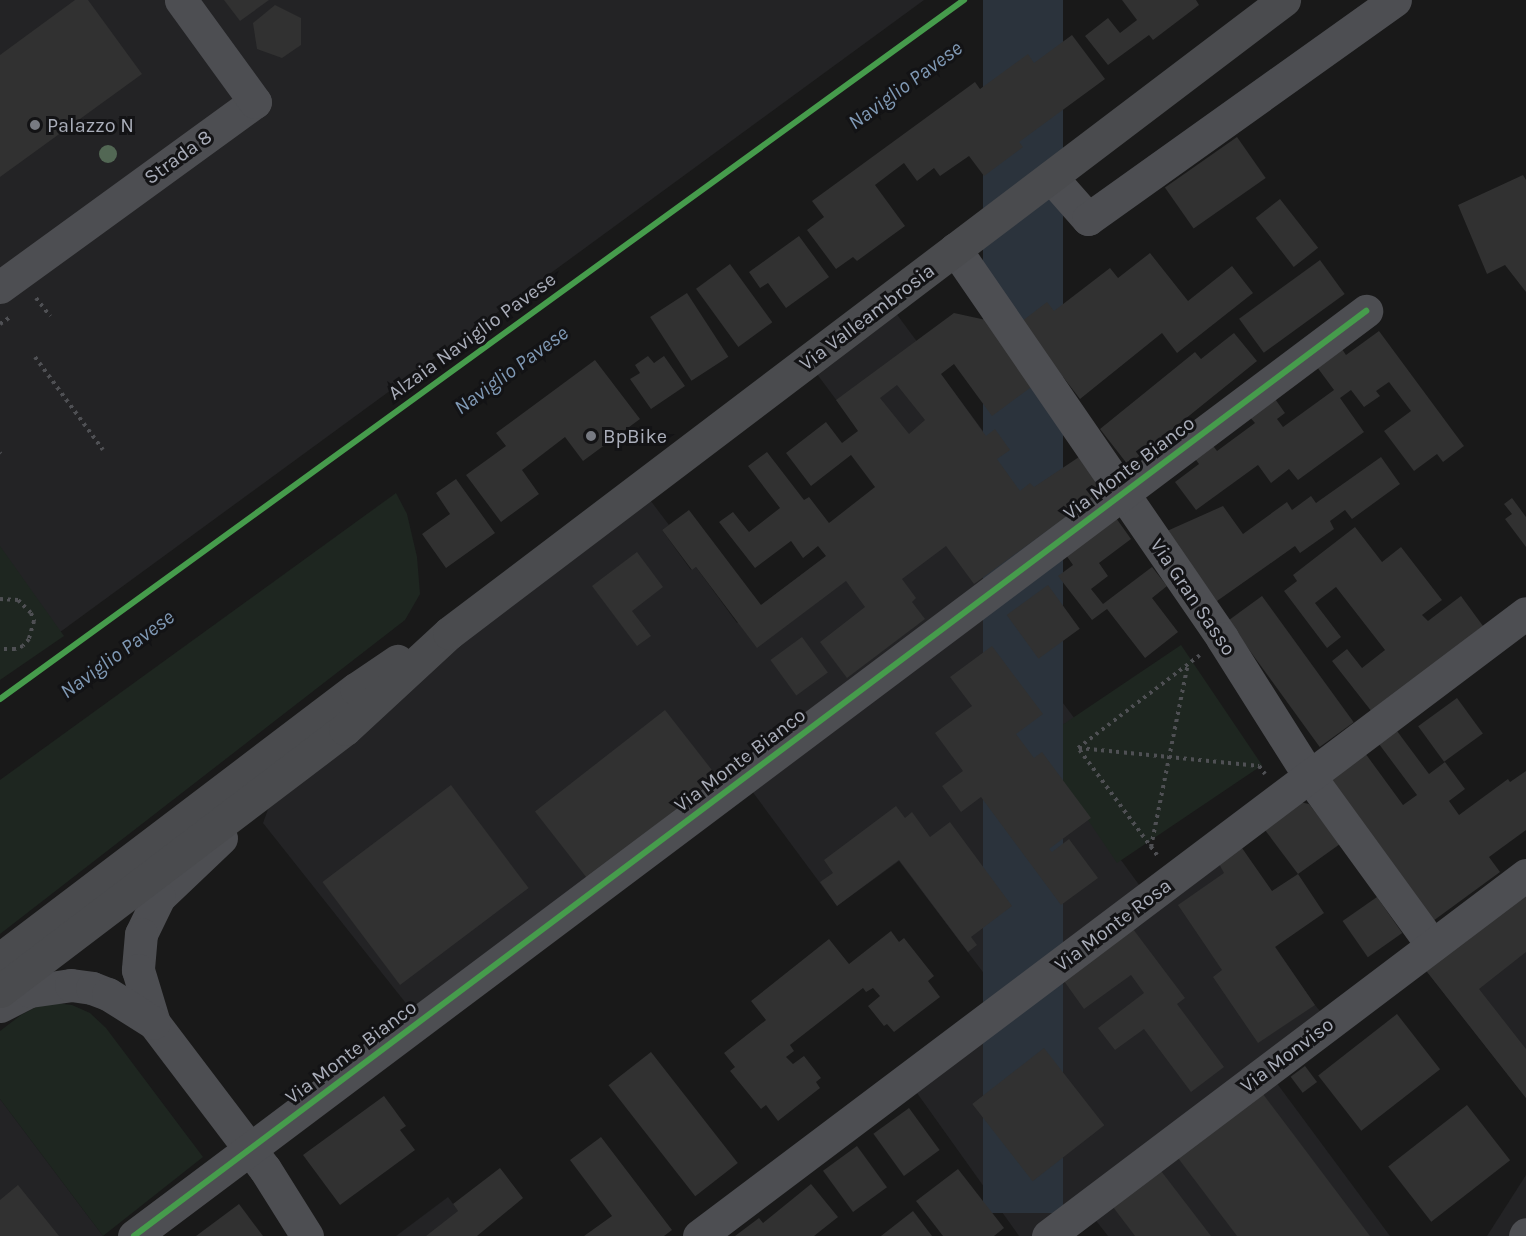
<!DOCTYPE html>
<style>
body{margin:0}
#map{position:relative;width:1526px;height:1236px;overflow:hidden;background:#191919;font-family:Karla,sans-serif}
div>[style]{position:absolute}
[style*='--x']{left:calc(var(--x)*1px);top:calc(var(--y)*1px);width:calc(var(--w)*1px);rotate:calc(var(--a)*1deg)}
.built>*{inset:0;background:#232325}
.green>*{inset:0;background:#1e2620;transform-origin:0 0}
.water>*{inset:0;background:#2b333c;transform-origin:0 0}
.building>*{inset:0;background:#313131;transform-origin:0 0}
.path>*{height:4px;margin-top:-2px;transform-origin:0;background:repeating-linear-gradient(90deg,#4f5054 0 3px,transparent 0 7.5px)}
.minor>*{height:33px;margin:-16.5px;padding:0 16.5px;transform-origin:16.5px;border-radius:16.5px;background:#4d4e52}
.major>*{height:33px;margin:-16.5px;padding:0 16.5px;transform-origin:16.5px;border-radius:16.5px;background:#4a4b4e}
.cycleway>*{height:6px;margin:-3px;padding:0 3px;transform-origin:3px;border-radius:3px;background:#469c4c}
.trees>*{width:18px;height:18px;margin:-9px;border-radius:50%;background:#526754}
.dots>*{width:16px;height:16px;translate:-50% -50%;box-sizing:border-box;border:3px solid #131315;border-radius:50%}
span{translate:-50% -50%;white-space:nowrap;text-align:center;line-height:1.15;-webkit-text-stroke:6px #131315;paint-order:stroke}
.poi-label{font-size:20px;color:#aaaeba}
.left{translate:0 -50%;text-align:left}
.street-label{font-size:20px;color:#aaaeba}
.water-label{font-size:21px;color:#809ab6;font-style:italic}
</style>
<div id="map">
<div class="built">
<div style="clip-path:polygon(0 0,924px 0,0 676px)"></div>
<div style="clip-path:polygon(887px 301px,986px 435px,995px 429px,1059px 520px,984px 598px,1078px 723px,1042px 752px,1148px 897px,1219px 864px,1315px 1005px,1330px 1023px,1267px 1070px,1390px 1236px,1108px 1236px,1086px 1208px,1048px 1236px,1019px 1236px,907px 1079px,1007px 1004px,899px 861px,837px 906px,743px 779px,420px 1021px,263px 823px,278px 782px,641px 488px,669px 525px,662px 530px,691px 570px,696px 567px,737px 623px,907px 495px,808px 362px)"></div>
<div style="clip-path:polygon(1526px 875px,1526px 1098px,1424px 968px)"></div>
<div style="clip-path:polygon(0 1099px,103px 1236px,0 1236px)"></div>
<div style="clip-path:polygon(1526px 1175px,1526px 1236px,1487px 1236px)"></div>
<div style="clip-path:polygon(448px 1197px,477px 1236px,396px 1236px)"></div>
</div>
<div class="green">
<div style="clip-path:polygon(396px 493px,407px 514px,417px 557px,420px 594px,405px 620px,0 934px,0 780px)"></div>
<div style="clip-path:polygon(0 546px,64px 636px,0 680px)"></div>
<div style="left:1181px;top:645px;width:145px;height:175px;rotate:56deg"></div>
<div style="clip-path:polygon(55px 1003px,72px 1005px,90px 1013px,106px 1028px,203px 1157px,103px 1236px,0 1099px,0 1031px,21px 1015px,36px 1007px)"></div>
</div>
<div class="water">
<div style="left:983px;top:0;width:80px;height:1213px"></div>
</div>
<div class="building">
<div style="clip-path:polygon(75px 0,88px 0,142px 74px,0 177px,0 55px)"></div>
<div style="clip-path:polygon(224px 0,269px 0,240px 21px)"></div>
<div style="clip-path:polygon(1122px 0,1196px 0,1199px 5px,1153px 40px,1149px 35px,1108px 65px,1085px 36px,1108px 18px,1120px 33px,1137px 20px)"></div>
<div style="clip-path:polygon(275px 5px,301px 18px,301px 45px,282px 58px,257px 49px,253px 23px)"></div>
<div style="clip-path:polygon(1072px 35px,1105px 79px,1019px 142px,1023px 147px,984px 176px,969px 156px,940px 176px,934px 168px,917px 181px,904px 163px,875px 185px,905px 226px,857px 261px,853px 257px,836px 269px,807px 230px,824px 217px,812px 201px,975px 82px,980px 89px,1028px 54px,1034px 63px)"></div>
<div style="left:1237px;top:137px;width:50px;height:88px;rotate:55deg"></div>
<div style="clip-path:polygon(1523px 175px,1526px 180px,1526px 292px,1505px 265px,1487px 274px,1458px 205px)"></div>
<div style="left:1280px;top:199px;width:62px;height:31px;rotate:52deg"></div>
<div style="clip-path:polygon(799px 236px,829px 277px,786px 308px,768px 283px,760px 288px,749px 272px)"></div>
<div style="clip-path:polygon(1150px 253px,1188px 301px,1232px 266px,1253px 293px,1177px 353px,1162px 333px,1080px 399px,1021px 322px,1047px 302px,1054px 311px,1110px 268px,1118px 278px)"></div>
<div style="left:1320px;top:260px;width:42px;height:100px;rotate:54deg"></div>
<div style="left:730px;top:264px;width:72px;height:42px;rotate:54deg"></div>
<div style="left:687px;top:293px;width:76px;height:44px;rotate:57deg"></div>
<div style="clip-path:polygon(evenodd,954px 313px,986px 320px,1034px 385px,992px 416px,954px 364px,941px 374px,986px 436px,995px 429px,1010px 450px,997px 459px,1020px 491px,1030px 483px,1034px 487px,1079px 457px,1102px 491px,974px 584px,946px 546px,902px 579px,916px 598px,912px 602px,925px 619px,847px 678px,820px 642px,865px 607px,846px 581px,757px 648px,696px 567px,692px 570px,662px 530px,689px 510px,761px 605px,826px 556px,818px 546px,803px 558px,791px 541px,755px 568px,719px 522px,733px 512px,749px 532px,780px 508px,748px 466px,767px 452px,804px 500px,809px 497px,829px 523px,875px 487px,851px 455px,811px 486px,786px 453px,826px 422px,842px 443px,858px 431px,836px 400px,954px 313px,897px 385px,925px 420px,909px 434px,880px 398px,897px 385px)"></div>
<div style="clip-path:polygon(1379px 331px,1464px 446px,1443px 462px,1437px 454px,1414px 471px,1384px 431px,1411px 411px,1389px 382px,1376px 391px,1380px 396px,1364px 407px,1351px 390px,1340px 398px,1364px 432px,1298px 480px,1289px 469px,1271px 483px,1258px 465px,1196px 510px,1175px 482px,1199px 464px,1193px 456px,1211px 443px,1217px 451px,1255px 423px,1248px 415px,1273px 396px,1285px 413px,1277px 419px,1283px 427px,1334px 390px,1317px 367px,1342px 349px,1346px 355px)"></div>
<div style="clip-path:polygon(1234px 333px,1257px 361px,1128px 465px,1100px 429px,1195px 352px,1201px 359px)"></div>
<div style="clip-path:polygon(648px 356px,654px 363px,664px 356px,685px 386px,651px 409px,630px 379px,640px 373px,635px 365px)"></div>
<div style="clip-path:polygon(595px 360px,640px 419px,583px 461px,565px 437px,522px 470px,539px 494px,501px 522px,466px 475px,506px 446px,496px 433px)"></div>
<div style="clip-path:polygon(1381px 457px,1400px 484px,1352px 519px,1345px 510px,1330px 521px,1334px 529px,1300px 553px,1295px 546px,1217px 601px,1167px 531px,1223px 506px,1243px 534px,1287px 502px,1292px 510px,1311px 496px,1316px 503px)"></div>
<div style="clip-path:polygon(456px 479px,495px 533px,446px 568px,422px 534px,450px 514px,436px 493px)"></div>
<div style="clip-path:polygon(1512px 498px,1526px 517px,1526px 547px,1505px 519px,1512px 514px,1504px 504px)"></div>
<div style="clip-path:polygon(1116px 518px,1131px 539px,1099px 563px,1108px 576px,1091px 589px,1103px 604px,1152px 567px,1167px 586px,1152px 598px,1178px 632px,1145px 658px,1107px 609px,1092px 620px,1058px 576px,1073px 565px,1066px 555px)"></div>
<div style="clip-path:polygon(1355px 527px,1382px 562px,1401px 547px,1442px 600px,1422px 615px,1428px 621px,1461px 596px,1483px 626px,1372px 712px,1332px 661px,1347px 649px,1362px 668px,1385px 650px,1336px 587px,1315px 603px,1341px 637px,1327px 648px,1284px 591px,1297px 581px,1293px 575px)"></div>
<div style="clip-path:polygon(637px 552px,663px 587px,632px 611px,651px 636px,637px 646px,592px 586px)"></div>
<div style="left:1048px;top:585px;width:54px;height:51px;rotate:54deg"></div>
<div style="left:1262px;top:596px;width:156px;height:42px;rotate:54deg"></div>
<div style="left:802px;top:637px;width:44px;height:39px;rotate:54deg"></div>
<div style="clip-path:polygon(992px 646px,1043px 714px,1016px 734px,1034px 758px,1042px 752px,1091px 818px,1049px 849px,1052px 852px,1069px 839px,1098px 878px,1061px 905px,981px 797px,961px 812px,942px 786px,963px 771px,935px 733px,972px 706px,950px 677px)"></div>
<div style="left:1457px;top:698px;width:44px;height:48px;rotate:54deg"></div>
<div style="left:665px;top:710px;width:85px;height:165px;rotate:52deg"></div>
<div style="clip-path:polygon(1397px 731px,1429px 774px,1445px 762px,1465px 789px,1449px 801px,1459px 815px,1508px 779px,1510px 782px,1526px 771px,1526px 830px,1489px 857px,1500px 872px,1433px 921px,1329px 779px,1365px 753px,1403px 805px,1417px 795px,1379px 744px)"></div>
<div style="left:451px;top:785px;width:129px;height:161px;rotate:53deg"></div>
<div style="clip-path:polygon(1300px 802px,1309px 804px,1340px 844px,1298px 874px,1265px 830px)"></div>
<div style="clip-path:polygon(896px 806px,905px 818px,912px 812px,930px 837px,950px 822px,1012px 906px,971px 937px,977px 945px,968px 952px,899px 860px,837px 906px,820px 882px,833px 873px,824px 860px)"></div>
<div style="clip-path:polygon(1242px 848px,1272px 891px,1298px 874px,1324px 913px,1275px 947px,1315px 1005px,1258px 1043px,1213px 977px,1222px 970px,1178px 905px,1224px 873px,1219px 864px)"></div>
<div style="clip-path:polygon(1526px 888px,1526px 952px,1479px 989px,1526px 1049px,1526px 1098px,1424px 968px)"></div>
<div style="left:1377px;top:897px;width:44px;height:42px;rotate:55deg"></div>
<div style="clip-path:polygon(1133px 929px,1185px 998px,1177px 1004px,1224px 1067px,1191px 1092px,1144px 1029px,1115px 1050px,1098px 1028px,1144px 993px,1131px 975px,1084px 1009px,1064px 981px)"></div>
<div style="clip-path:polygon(891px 931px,899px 942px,904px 938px,934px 976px,928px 981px,940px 997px,894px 1032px,887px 1024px,884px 1026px,868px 1006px,880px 996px,873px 988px,866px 992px,863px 988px,790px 1045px,794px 1051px,786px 1057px,793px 1064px,804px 1056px,821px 1078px,816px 1082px,820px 1088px,778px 1121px,766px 1105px,761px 1109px,730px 1071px,735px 1067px,724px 1053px,766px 1020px,751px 1001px,829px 939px,849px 964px)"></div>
<div style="left:1397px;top:1014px;width:70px;height:100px;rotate:52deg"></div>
<div style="left:1044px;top:1048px;width:98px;height:91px;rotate:52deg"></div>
<div style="left:651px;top:1052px;width:141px;height:54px;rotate:52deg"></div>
<div style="left:1305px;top:1066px;width:20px;height:18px;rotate:53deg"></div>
<div style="clip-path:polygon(1260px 1090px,1370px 1236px,1237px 1236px,1175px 1154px)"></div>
<div style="clip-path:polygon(384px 1096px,406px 1126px,400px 1130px,415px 1150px,340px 1205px,303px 1155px)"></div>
<div style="left:1467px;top:1105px;width:70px;height:100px;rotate:52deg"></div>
<div style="left:909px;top:1108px;width:52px;height:44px;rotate:54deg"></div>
<div style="clip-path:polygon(601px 1137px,672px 1230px,664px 1236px,584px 1236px,612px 1216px,570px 1160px)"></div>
<div style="left:857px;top:1146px;width:51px;height:42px;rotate:54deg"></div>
<div style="clip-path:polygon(1158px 1167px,1211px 1236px,1135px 1236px,1110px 1203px)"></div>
<div style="clip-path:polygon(500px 1168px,523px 1198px,477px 1236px,426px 1236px,458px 1211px,453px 1204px)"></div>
<div style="clip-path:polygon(958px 1169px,1004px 1228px,994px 1236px,943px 1236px,916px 1201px)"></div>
<div style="clip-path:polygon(811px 1184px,838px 1217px,814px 1236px,735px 1236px,759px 1218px,763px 1223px)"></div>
<div style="clip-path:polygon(18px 1185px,59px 1236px,0 1236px,0 1200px)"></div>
<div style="clip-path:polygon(239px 1204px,263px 1236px,196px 1236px)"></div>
<div style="clip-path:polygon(913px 1211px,932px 1236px,881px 1236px)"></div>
</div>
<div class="path">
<div style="--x:36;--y:298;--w:23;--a:52"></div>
<div style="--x:0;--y:324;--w:14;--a:-34"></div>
<div style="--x:35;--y:357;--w:115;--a:53.8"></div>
<div style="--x:0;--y:453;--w:1;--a:45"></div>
<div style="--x:0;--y:599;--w:18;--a:3"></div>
<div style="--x:18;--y:600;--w:18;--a:45"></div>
<div style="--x:31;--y:613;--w:9;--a:69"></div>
<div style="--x:34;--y:621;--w:19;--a:106"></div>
<div style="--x:29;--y:639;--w:9;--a:131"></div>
<div style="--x:23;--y:646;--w:9;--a:159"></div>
<div style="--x:15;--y:649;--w:15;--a:180"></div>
<div style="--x:1079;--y:748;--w:181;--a:5.7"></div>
<div style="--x:1259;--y:766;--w:10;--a:53"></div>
<div style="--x:1151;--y:847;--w:187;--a:-78.6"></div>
<div style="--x:1157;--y:855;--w:133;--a:-126.4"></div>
<div style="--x:1078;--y:748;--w:153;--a:-37.3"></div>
</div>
<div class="minor">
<div style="--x:1051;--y:177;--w:56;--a:48.6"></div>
<div style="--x:1088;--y:219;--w:377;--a:-35.5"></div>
<div style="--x:955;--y:249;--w:472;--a:55.5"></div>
<div style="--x:1222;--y:638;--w:165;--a:57.7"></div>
<div style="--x:1310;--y:777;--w:208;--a:54"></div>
<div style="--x:0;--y:287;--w:315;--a:-36"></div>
<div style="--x:255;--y:102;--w:126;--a:-126"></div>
<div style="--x:221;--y:838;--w:86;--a:136.4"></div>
<div style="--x:159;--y:897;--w:41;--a:115.9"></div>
<div style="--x:141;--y:934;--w:36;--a:95"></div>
<div style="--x:138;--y:970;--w:55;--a:73.2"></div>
<div style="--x:154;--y:1023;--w:183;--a:52.8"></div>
<div style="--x:265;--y:1169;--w:79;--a:57.9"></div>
<div style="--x:0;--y:1006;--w:34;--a:-27"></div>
<div style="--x:30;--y:991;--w:41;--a:-8.3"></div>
<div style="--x:71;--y:985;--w:21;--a:8"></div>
<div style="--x:92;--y:988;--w:17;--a:21"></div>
<div style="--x:108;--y:994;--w:54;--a:32.2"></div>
<div style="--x:134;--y:1236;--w:1541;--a:-36.9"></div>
<div style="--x:699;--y:1236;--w:1035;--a:-36.99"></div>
<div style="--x:1048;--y:1236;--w:599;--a:-37.06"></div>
<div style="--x:1525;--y:1236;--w:2;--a:-63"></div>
</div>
<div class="major">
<div style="--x:0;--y:959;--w:447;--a:-37.2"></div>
<div style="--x:356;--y:689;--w:50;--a:-34.3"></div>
<div style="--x:0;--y:991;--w:433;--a:-37.2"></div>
<div style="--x:345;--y:729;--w:142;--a:-42.7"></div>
<div style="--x:449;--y:633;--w:1048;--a:-37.17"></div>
</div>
<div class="cycleway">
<div style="--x:0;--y:699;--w:1191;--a:-35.95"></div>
<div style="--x:134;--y:1236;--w:1541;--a:-36.9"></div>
</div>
<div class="trees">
<div style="left:108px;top:154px"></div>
</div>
<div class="dots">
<div style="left:35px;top:125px;background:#777a82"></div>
<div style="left:591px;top:436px;background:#777a82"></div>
</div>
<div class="poi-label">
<span class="left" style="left:47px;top:125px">Palazzo N</span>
<span class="left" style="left:603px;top:436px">BpBike</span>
</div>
<div class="street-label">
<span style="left:178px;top:157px;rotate:-36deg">Strada 8</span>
<span style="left:867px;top:317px;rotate:-37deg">Via Valleambrosia</span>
<span style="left:472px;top:336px;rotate:-36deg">Alzaia Naviglio Pavese</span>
<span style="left:1129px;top:468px;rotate:-37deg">Via Monte Bianco</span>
<span style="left:1193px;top:597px;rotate:56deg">Via Gran Sasso</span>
<span style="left:740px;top:760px;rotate:-37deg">Via Monte Bianco</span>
<span style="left:1113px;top:925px;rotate:-37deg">Via Monte Rosa</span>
<span style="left:351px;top:1052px;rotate:-37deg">Via Monte Bianco</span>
<span style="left:1287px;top:1055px;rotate:-37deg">Via Monviso</span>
</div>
<div class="water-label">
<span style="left:905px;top:85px;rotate:-36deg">Naviglio Pavese</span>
<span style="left:511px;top:370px;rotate:-36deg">Naviglio Pavese</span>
<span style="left:117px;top:654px;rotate:-36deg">Naviglio Pavese</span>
</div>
</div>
